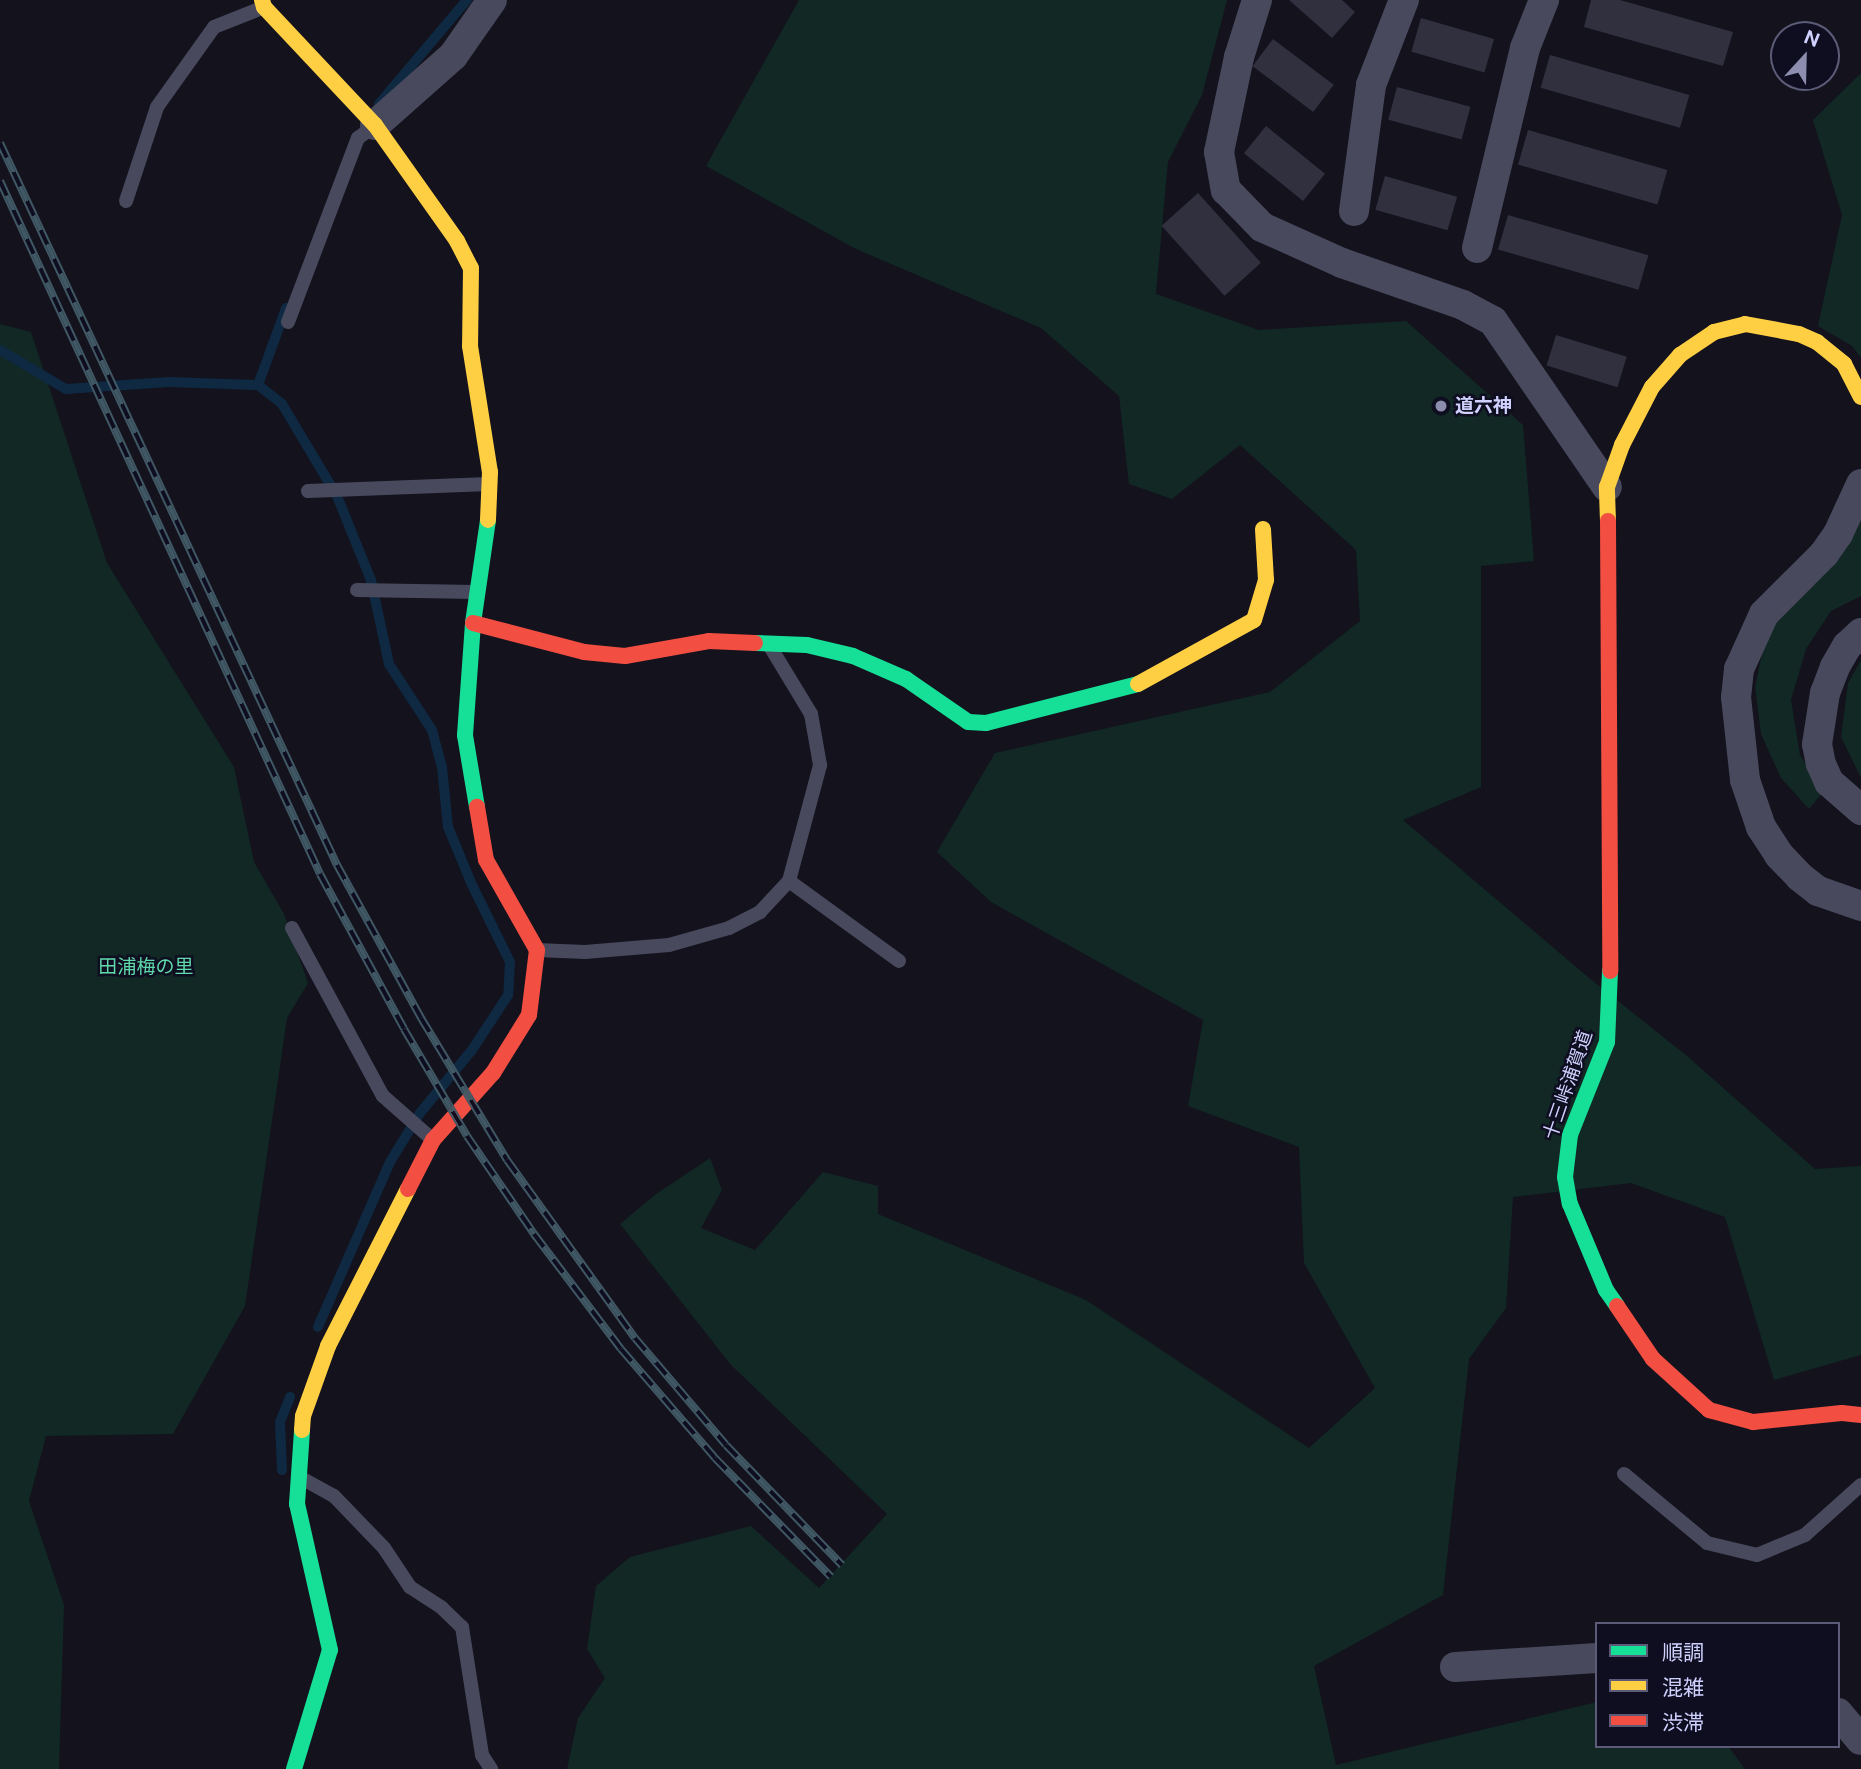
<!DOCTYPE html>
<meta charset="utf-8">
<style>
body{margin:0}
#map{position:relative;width:1861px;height:1769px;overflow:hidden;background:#13121d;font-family:"Public Sans","Noto Sans JP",sans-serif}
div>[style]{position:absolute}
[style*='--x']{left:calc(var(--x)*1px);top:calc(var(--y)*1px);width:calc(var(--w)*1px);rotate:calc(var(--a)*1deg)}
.green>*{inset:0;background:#112825}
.stream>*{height:10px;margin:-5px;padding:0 5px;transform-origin:5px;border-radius:5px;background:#0e2941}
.building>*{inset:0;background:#31303f;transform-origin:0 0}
.lane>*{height:14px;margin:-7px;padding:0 7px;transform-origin:7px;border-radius:7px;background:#48495d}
.street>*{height:30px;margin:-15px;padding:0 15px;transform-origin:15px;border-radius:15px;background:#48495d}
.fast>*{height:16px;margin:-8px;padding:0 8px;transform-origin:8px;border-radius:8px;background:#16e098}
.slow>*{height:16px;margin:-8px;padding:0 8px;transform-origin:8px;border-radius:8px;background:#ffcf43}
.jam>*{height:16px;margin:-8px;padding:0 8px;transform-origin:8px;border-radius:8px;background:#f24e42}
.rail>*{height:8px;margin-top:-4px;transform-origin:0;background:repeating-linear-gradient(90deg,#0f0e21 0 16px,#405864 0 32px);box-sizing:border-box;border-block:2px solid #405864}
.dots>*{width:19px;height:19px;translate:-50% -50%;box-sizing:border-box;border:4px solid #0f0e21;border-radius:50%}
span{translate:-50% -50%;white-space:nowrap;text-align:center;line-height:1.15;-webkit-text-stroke:5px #0f0e21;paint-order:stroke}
.poi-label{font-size:19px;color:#cfd0fd;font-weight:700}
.left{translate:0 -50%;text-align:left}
.park-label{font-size:19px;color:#5edaab}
.street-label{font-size:19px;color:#cfd0fd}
.legend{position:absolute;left:1595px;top:1622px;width:245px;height:126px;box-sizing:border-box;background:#0f0e21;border:2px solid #5c5c79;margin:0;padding:9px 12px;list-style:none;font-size:21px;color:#cfd0fd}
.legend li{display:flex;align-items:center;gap:14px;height:35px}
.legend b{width:35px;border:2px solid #5c5c79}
.north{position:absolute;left:1770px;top:21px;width:70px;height:70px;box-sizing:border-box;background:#0f0e21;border:2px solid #5c5c79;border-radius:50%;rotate:22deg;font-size:19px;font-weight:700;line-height:28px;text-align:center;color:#cfd0fd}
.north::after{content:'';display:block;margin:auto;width:24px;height:32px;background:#8d8eaf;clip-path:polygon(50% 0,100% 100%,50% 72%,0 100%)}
</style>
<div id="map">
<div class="green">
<div style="clip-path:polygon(799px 0,1227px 0,1202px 95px,1168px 162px,1156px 294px,1259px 330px,1406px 321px,1523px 425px,1534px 561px,1481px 566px,1481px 787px,1403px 820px,1588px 977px,1687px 1056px,1815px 1169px,1861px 1166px,1861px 1355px,1774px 1380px,1725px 1217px,1631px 1183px,1513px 1197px,1506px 1308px,1469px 1359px,1443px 1595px,1314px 1666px,1336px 1765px,1597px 1702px,1597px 1746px,1728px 1746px,1745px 1769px,567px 1769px,578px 1718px,605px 1678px,587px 1649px,596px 1586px,630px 1557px,751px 1526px,819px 1588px,887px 1514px,731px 1365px,620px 1224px,656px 1194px,710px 1158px,722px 1190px,701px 1228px,755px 1250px,823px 1172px,878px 1186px,878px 1214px,1086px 1300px,1309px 1448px,1375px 1388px,1304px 1263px,1299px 1147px,1188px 1106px,1203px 1020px,991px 902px,937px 852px,995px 753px,1270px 692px,1360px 621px,1356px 550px,1240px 445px,1172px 499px,1129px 484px,1119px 396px,1041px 328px,856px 249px,706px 166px)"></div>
<div style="clip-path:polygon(1861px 73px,1861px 358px,1852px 346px,1818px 326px,1842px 215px,1813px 120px)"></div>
<div style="clip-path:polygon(0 324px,31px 332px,107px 563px,234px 767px,254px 862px,284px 914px,308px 983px,287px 1018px,245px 1306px,173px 1434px,46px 1436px,29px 1501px,64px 1605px,59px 1769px,0 1769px)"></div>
<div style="clip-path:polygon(1861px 521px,1861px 596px,1831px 611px,1806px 649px,1791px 700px,1800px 755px,1824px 791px,1809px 809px,1781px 778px,1761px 734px,1755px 687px,1765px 639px,1782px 610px,1829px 569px)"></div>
<div style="clip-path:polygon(1861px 660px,1861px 778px,1841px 737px,1848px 683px)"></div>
</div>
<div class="stream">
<div style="--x:379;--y:104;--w:136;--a:-49.8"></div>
<div style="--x:0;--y:350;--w:77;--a:30.6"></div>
<div style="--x:66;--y:389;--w:103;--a:-3.9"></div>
<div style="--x:169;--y:382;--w:89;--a:1.9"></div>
<div style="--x:258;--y:385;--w:82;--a:-70"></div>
<div style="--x:258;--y:385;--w:31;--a:38"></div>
<div style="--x:282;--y:404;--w:107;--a:59.1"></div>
<div style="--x:337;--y:496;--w:91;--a:68"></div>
<div style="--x:371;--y:580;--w:86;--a:77.9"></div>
<div style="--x:389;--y:664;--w:79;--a:56.9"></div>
<div style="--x:432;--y:730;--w:38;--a:75"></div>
<div style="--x:442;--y:767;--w:60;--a:84.3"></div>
<div style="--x:448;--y:827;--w:63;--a:67.5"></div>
<div style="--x:472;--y:885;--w:86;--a:63.7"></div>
<div style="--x:510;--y:962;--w:33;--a:93"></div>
<div style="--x:508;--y:995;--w:66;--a:123.2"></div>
<div style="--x:472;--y:1050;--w:82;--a:129.5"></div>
<div style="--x:420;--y:1113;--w:57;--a:121.5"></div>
<div style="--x:390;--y:1162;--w:180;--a:113.6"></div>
<div style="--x:282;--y:1470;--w:48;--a:-92.4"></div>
<div style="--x:280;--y:1422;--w:27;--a:-68"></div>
</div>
<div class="building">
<div style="clip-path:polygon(1289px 0,1342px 0,1355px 12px,1332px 38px)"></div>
<div style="clip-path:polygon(1591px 0,1620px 0,1733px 32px,1723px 66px,1584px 27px)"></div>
<div style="left:1421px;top:18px;width:76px;height:35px;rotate:16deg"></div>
<div style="left:1273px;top:39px;width:76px;height:34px;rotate:37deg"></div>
<div style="left:1550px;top:55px;width:145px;height:34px;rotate:16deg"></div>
<div style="left:1397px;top:87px;width:76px;height:34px;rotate:15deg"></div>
<div style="left:1266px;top:126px;width:76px;height:35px;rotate:39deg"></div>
<div style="left:1528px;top:130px;width:145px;height:36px;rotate:16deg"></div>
<div style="left:1385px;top:176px;width:75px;height:35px;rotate:16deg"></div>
<div style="left:1198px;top:193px;width:94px;height:49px;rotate:48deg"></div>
<div style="left:1508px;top:215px;width:146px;height:36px;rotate:16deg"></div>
<div style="left:1556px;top:335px;width:74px;height:32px;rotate:17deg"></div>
</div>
<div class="lane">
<div style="--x:126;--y:201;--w:99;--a:-71.7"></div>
<div style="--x:157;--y:107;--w:98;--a:-54.5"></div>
<div style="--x:214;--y:27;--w:52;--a:-21.6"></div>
<div style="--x:288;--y:322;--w:197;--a:-69.2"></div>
<div style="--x:358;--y:138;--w:19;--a:-36"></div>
<div style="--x:308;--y:491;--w:181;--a:-2.2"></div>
<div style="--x:357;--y:590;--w:118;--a:1"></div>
<div style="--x:789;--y:881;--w:136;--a:36"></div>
<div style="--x:292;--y:928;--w:191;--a:61.6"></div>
<div style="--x:383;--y:1096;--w:65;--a:41.3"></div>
<div style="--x:537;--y:950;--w:48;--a:2.4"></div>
<div style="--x:585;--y:952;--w:84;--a:-4.8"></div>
<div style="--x:669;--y:945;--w:62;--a:-15.8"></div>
<div style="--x:729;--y:928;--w:35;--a:-27"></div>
<div style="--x:760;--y:912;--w:42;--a:-46.9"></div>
<div style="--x:789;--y:881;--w:120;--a:-75"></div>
<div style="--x:820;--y:765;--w:52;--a:-100"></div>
<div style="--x:811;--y:714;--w:77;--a:-121.2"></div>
<div style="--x:1624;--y:1474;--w:108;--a:39.7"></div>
<div style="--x:1707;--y:1543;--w:51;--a:13.5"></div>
<div style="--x:1757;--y:1555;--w:52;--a:-22.6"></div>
<div style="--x:1805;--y:1535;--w:75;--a:-41.8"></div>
<div style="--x:303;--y:1479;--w:35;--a:29"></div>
<div style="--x:334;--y:1496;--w:72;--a:46.1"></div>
<div style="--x:384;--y:1548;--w:47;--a:56.3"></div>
<div style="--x:410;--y:1587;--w:38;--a:33"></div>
<div style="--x:442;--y:1608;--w:28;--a:44"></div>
<div style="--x:462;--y:1627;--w:130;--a:81.1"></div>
<div style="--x:482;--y:1755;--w:17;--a:57"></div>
</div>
<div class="street">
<div style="--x:1257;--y:0;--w:60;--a:107.5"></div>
<div style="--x:1239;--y:57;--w:97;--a:101.9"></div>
<div style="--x:1219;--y:152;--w:39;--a:80"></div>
<div style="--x:1226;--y:190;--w:52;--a:45.8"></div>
<div style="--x:1262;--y:227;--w:88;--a:24.2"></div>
<div style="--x:1342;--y:263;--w:128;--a:19.1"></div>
<div style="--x:1463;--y:305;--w:34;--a:28"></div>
<div style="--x:1493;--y:321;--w:201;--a:55.5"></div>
<div style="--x:375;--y:125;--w:104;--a:-41.5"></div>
<div style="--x:453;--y:56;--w:68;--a:-55.1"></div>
<div style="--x:1354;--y:211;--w:127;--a:-82.3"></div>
<div style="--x:1371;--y:85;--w:91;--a:-68.8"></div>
<div style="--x:1477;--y:248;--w:206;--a:-76.5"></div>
<div style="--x:1525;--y:48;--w:52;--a:-68.4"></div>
<div style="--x:1861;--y:484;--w:55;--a:114.7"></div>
<div style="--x:1838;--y:534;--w:24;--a:125"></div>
<div style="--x:1824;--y:554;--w:85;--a:135"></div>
<div style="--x:1764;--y:614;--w:60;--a:114.4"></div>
<div style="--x:1739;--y:669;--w:28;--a:96"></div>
<div style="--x:1736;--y:697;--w:83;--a:83.8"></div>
<div style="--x:1745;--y:780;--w:50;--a:71.2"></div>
<div style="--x:1761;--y:827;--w:33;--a:57"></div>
<div style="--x:1779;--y:855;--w:30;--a:46"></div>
<div style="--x:1800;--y:877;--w:23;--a:38"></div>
<div style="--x:1818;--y:891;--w:46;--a:19.2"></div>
<div style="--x:1861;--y:633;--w:19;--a:137"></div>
<div style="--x:1847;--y:646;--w:24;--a:120"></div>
<div style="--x:1835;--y:667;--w:28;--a:111"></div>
<div style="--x:1825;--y:693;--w:52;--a:98.9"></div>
<div style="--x:1817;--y:744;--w:20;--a:79"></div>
<div style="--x:1821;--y:764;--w:20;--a:66"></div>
<div style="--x:1829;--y:782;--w:43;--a:41.2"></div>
<div style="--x:1455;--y:1667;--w:142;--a:-3.6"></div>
<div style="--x:1838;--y:1713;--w:35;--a:50"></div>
</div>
<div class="fast">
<div style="--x:755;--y:643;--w:52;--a:2.2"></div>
<div style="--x:807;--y:645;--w:47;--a:13.4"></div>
<div style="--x:853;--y:656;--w:58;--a:23.5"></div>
<div style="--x:906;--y:679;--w:75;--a:34.7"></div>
<div style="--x:968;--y:722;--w:18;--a:3"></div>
<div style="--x:986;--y:723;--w:157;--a:-14.4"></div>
<div style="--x:477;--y:807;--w:73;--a:-99.5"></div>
<div style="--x:465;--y:735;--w:112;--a:-85.9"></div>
<div style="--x:473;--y:623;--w:104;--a:-81.7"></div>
<div style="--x:1610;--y:971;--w:71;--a:92.4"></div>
<div style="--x:1607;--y:1042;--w:100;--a:111.7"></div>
<div style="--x:1570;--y:1135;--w:42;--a:96.8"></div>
<div style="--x:1565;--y:1177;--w:27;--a:80"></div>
<div style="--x:1570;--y:1204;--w:93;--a:67.3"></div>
<div style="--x:1606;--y:1290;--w:19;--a:55"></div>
<div style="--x:294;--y:1769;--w:124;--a:-73.2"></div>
<div style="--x:330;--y:1650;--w:150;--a:-102.7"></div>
<div style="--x:297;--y:1504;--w:74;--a:-86.1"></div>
</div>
<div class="slow">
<div style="--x:262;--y:0;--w:7;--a:74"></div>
<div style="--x:264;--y:7;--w:162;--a:46.8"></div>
<div style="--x:375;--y:125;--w:142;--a:54.7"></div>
<div style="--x:457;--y:241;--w:30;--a:63"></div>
<div style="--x:471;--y:268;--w:78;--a:90.7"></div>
<div style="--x:470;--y:346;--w:128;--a:81"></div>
<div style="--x:490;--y:472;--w:48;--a:92.4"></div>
<div style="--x:1608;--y:521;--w:34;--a:-92"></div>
<div style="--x:1607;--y:487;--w:45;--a:-70.3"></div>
<div style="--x:1622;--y:445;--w:65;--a:-62.7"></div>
<div style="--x:1652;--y:387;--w:43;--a:-48.8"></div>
<div style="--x:1680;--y:355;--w:41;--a:-34.1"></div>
<div style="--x:1714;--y:332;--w:32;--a:-14"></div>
<div style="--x:1745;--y:324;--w:55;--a:10.5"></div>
<div style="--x:1799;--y:334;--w:20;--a:24"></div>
<div style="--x:1817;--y:342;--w:35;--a:39"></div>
<div style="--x:1844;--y:364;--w:37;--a:63"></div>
<div style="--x:1138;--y:684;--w:132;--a:-28.9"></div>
<div style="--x:1254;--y:620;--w:42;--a:-73.3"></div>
<div style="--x:1266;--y:580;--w:51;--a:-93.4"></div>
<div style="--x:302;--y:1430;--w:14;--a:-86"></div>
<div style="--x:303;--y:1416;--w:74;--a:-70.3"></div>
<div style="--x:328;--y:1346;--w:176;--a:-63"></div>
</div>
<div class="jam">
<div style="--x:1608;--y:521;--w:450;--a:89.7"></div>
<div style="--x:473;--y:623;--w:115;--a:14.6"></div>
<div style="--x:584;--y:652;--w:41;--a:5.6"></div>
<div style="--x:625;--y:656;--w:85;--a:-10.1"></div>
<div style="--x:709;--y:641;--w:46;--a:2.5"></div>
<div style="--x:408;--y:1189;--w:55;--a:-63"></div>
<div style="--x:433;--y:1140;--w:90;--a:-48.2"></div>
<div style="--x:493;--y:1073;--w:68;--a:-58.2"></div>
<div style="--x:529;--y:1015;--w:65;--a:-83"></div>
<div style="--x:537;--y:950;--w:103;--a:-119.5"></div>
<div style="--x:486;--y:860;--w:54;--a:-99.6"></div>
<div style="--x:1617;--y:1306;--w:64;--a:55.8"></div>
<div style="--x:1653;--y:1359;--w:76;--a:42.3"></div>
<div style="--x:1709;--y:1410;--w:46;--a:15.3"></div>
<div style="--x:1753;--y:1422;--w:89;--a:-5.8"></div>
<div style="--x:1842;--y:1413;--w:19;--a:6"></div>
</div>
<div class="rail">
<div style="--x:0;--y:143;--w:797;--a:64.98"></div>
<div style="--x:337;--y:865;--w:175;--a:61.2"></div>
<div style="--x:421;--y:1018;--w:166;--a:58.8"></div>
<div style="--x:507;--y:1160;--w:219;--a:54.3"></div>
<div style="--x:635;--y:1338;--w:140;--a:49.6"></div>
<div style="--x:726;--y:1445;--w:167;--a:46"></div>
<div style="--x:0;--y:181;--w:763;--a:65.21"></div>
<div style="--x:320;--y:874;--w:176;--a:61.5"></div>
<div style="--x:404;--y:1029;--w:124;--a:59.5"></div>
<div style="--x:467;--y:1136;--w:119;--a:55.6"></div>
<div style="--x:534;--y:1234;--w:144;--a:52.9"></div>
<div style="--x:621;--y:1349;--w:144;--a:49.2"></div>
<div style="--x:715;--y:1458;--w:166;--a:45.7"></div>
</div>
<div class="dots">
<div style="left:1441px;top:406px;background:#8d8eaf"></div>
</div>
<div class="poi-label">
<span class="left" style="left:1455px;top:406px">道六神</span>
</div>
<div class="park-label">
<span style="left:146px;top:967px">田浦梅の里</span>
</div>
<div class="street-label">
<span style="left:1568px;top:1085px;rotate:-71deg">十三峠浦賀道</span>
</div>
<ul class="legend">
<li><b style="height:9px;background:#16e098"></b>順調</li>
<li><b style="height:9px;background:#ffcf43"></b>混雑</li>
<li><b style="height:9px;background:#f24e42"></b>渋滞</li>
</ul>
<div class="north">N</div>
</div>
